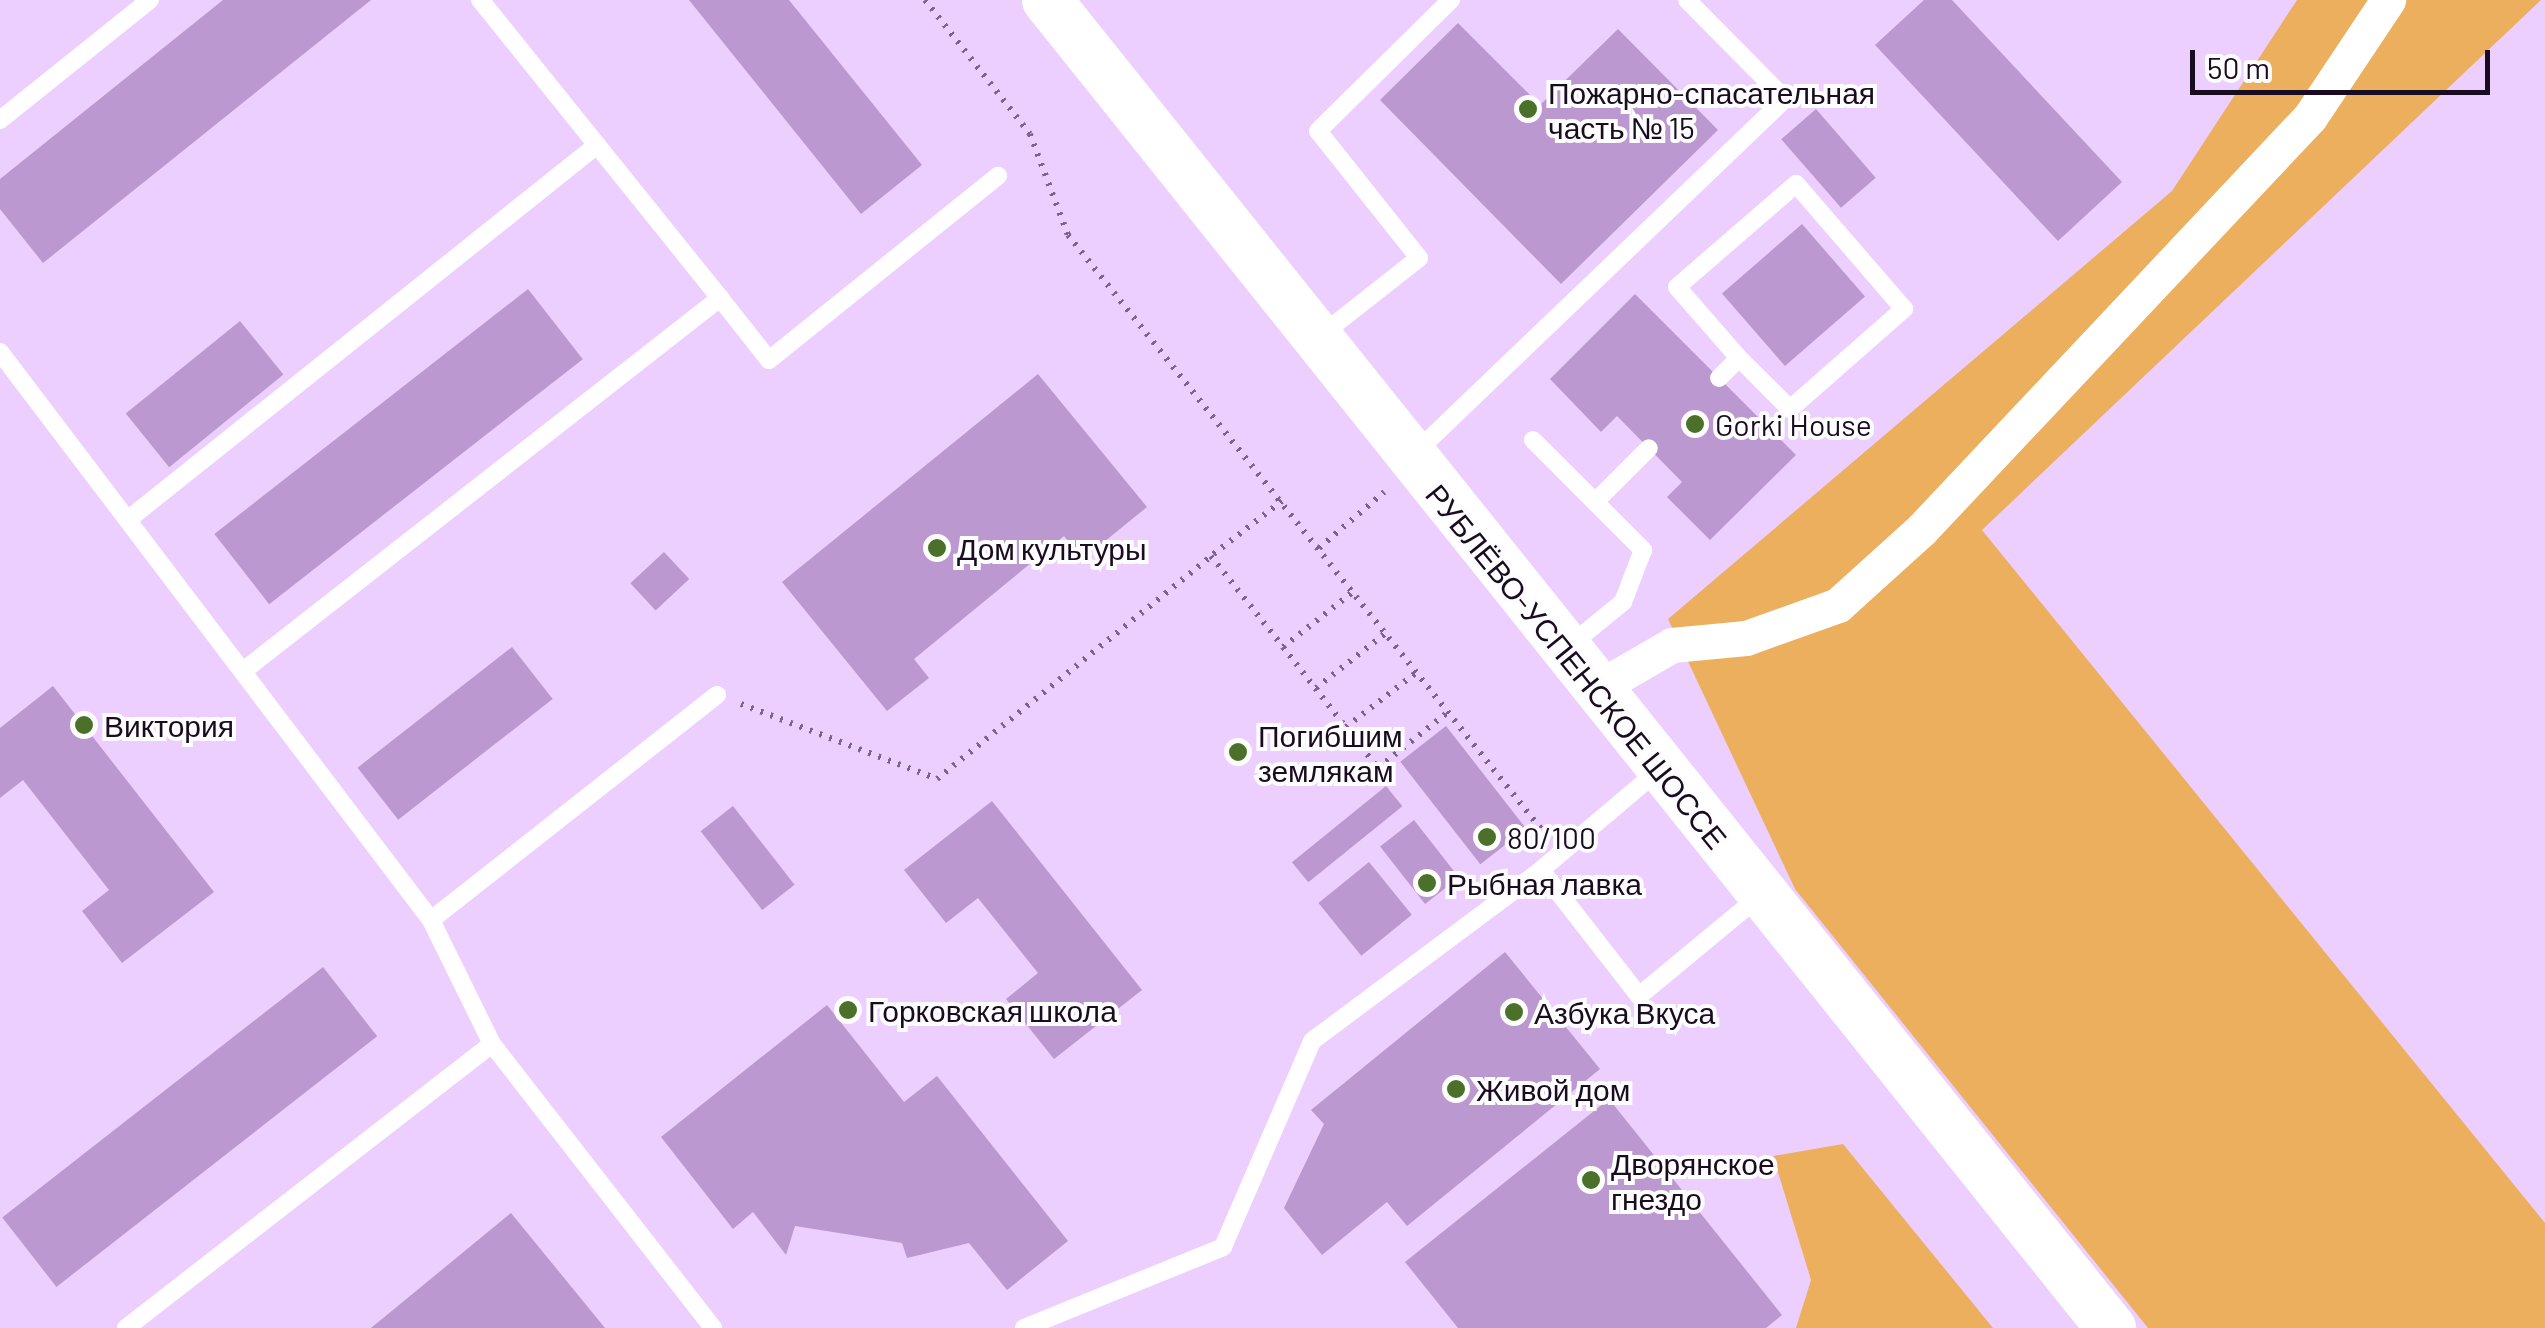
<!DOCTYPE html>
<meta charset="utf-8">
<style>
body{margin:0}
#map{position:relative;width:2545px;height:1328px;overflow:hidden;background:#eccffe;font-family:Barlow,sans-serif}
div>[style]{position:absolute}
[style*='--x']{left:calc(var(--x)*1px);top:calc(var(--y)*1px);width:calc(var(--w)*1px);rotate:calc(var(--a)*1deg)}
.green>*{inset:0;background:#ecaf5e}
.building>*{inset:0;background:#bb98cf;transform-origin:0 0}
.path>*{height:6px;margin-top:-3px;transform-origin:0;background:repeating-linear-gradient(90deg,#7a6586 0 2.5px,transparent 0 10.5px)}
.service>*{height:18px;margin:-9px;padding:0 9px;transform-origin:9px;border-radius:9px;background:#fff}
.minor>*{height:35px;margin:-17.5px;padding:0 17.5px;transform-origin:17.5px;border-radius:17.5px;background:#fff}
.secondary>*{height:50px;margin:-25px;padding:0 25px;transform-origin:25px;border-radius:25px;background:#fff}
.dots>*{width:28px;height:28px;translate:-50% -50%;box-sizing:border-box;border:5px solid #fdfdfd;border-radius:50%}
span{translate:-50% -50%;white-space:nowrap;text-align:center;line-height:1.15;-webkit-text-stroke:8px #fdfdfd;paint-order:stroke}
.poi-label{font-size:30px;color:#190c20}
.left{translate:0 -50%;text-align:left}
.street-label{font-size:30px;color:#190c20}
.scale{position:absolute;left:2190px;top:50px;width:300px;height:45px;box-sizing:border-box;border:5px solid #190c20;border-top:0;padding-left:12px;font-size:30px;line-height:35px;white-space:nowrap;color:#190c20;-webkit-text-stroke:8px #fdfdfd;paint-order:stroke}
</style>
<div id="map">
<div class="green">
<div style="clip-path:polygon(2297px 0,2541px 0,1982px 530px,2545px 1223px,2545px 1328px,2148px 1328px,1795px 889px,1668px 619px,2172px 191px)"></div>
<div style="clip-path:polygon(1843px 1144px,1993px 1328px,1796px 1328px,1811px 1280px,1773px 1156px)"></div>
</div>
<div class="building">
<div style="clip-path:polygon(223px 0,371px 0,43px 263px,0 209px,0 179px)"></div>
<div style="clip-path:polygon(689px 0,789px 0,922px 165px,861px 214px)"></div>
<div style="clip-path:polygon(1924px 0,1952px 0,2122px 182px,2058px 241px,1875px 45px)"></div>
<div style="clip-path:polygon(1458px 23px,1540px 105px,1618px 29px,1718px 130px,1561px 284px,1380px 100px)"></div>
<div style="left:1816px;top:109px;width:91px;height:46px;rotate:49deg"></div>
<div style="left:1802px;top:224px;width:96px;height:106px;rotate:49deg"></div>
<div style="left:528px;top:289px;width:89px;height:398px;rotate:52deg"></div>
<div style="clip-path:polygon(1635px 294px,1796px 455px,1710px 540px,1667px 497px,1682px 482px,1617px 416px,1601px 432px,1550px 379px)"></div>
<div style="left:240px;top:321px;width:69px;height:147px;rotate:51deg"></div>
<div style="clip-path:polygon(1038px 374px,1147px 507px,1083px 559px,1064px 536px,914px 659px,929px 678px,887px 711px,782px 582px)"></div>
<div style="left:664px;top:552px;width:37px;height:46px;rotate:47deg"></div>
<div style="left:512px;top:647px;width:66px;height:196px;rotate:52deg"></div>
<div style="clip-path:polygon(53px 686px,214px 892px,122px 963px,82px 911px,109px 890px,23px 780px,0 798px,0 728px)"></div>
<div style="left:1446px;top:726px;width:130px;height:58px;rotate:52deg"></div>
<div style="left:1386px;top:786px;width:26px;height:121px;rotate:51deg"></div>
<div style="clip-path:polygon(992px 801px,1142px 990px,1054px 1059px,1006px 999px,1038px 973px,978px 898px,946px 923px,904px 870px)"></div>
<div style="left:733px;top:806px;width:100px;height:41px;rotate:52deg"></div>
<div style="left:1414px;top:820px;width:73px;height:43px;rotate:52deg"></div>
<div style="left:1369px;top:862px;width:68px;height:65px;rotate:51deg"></div>
<div style="clip-path:polygon(1505px 952px,1600px 1069px,1407px 1226px,1387px 1202px,1322px 1255px,1284px 1208px,1324px 1124px,1311px 1110px)"></div>
<div style="left:323px;top:967px;width:88px;height:407px;rotate:52deg"></div>
<div style="clip-path:polygon(827px 1005px,904px 1102px,937px 1076px,1068px 1241px,1007px 1290px,969px 1243px,907px 1258px,902px 1243px,795px 1226px,786px 1255px,753px 1212px,733px 1229px,661px 1137px)"></div>
<div style="clip-path:polygon(1609px 1099px,1782px 1315px,1766px 1328px,1458px 1328px,1405px 1262px)"></div>
<div style="clip-path:polygon(511px 1213px,605px 1328px,371px 1328px)"></div>
</div>
<div class="path">
<div style="--x:925;--y:0;--w:170;--a:51.9"></div>
<div style="--x:1030;--y:134;--w:108;--a:69.4"></div>
<div style="--x:1068;--y:235;--w:766;--a:51.47"></div>
<div style="--x:1282;--y:501;--w:90;--a:142.2"></div>
<div style="--x:1211;--y:556;--w:116;--a:51.6"></div>
<div style="--x:1283;--y:647;--w:154;--a:51.9"></div>
<div style="--x:1378;--y:768;--w:90;--a:-38.7"></div>
<div style="--x:1319;--y:548;--w:86;--a:-40.7"></div>
<div style="--x:1283;--y:647;--w:89;--a:-38.2"></div>
<div style="--x:1316;--y:688;--w:89;--a:-38.2"></div>
<div style="--x:741;--y:704;--w:210;--a:20.9"></div>
<div style="--x:937;--y:779;--w:353;--a:-39.1"></div>
<div style="--x:1346;--y:727;--w:90;--a:-37.8"></div>
</div>
<div class="service">
<div style="--x:0;--y:120;--w:192;--a:-38.7"></div>
<div style="--x:720;--y:298;--w:79;--a:51.7"></div>
<div style="--x:769;--y:360;--w:294;--a:-38.8"></div>
<div style="--x:1320;--y:336;--w:126;--a:-38.2"></div>
<div style="--x:1419;--y:258;--w:162;--a:-128.5"></div>
<div style="--x:1318;--y:131;--w:187;--a:-44.6"></div>
<div style="--x:0;--y:352;--w:713;--a:52.81"></div>
<div style="--x:431;--y:920;--w:138;--a:63.8"></div>
<div style="--x:492;--y:1044;--w:360;--a:52.1"></div>
<div style="--x:1719;--y:378;--w:28;--a:-45"></div>
<div style="--x:1739;--y:358;--w:72;--a:45"></div>
<div style="--x:1790;--y:409;--w:152;--a:-41.3"></div>
<div style="--x:1904;--y:309;--w:165;--a:-130.8"></div>
<div style="--x:1796;--y:184;--w:157;--a:139.1"></div>
<div style="--x:1677;--y:287;--w:94;--a:48.9"></div>
<div style="--x:1533;--y:440;--w:156;--a:45"></div>
<div style="--x:1643;--y:550;--w:56;--a:111"></div>
<div style="--x:1623;--y:602;--w:70;--a:140.8"></div>
<div style="--x:1414;--y:454;--w:513;--a:-43.74"></div>
<div style="--x:1785;--y:99;--w:139;--a:-134.7"></div>
<div style="--x:1595;--y:502;--w:76;--a:-45"></div>
<div style="--x:130;--y:518;--w:598;--a:-38.61"></div>
<div style="--x:247;--y:668;--w:601;--a:-38.03"></div>
<div style="--x:720;--y:298;--w:383;--a:-128.8"></div>
<div style="--x:1660;--y:769;--w:156;--a:139.7"></div>
<div style="--x:1541;--y:870;--w:160;--a:52.1"></div>
<div style="--x:1639;--y:996;--w:158;--a:-39.6"></div>
<div style="--x:431;--y:920;--w:364;--a:-38.2"></div>
<div style="--x:126;--y:1328;--w:463;--a:-37.8"></div>
<div style="--x:1024;--y:1328;--w:215;--a:-22.1"></div>
<div style="--x:1223;--y:1247;--w:224;--a:-66.6"></div>
<div style="--x:1312;--y:1041;--w:286;--a:-36.7"></div>
</div>
<div class="minor">
<div style="--x:1596;--y:689;--w:88;--a:-30.1"></div>
<div style="--x:1672;--y:645;--w:74;--a:-5.4"></div>
<div style="--x:1746;--y:638;--w:98;--a:-19.7"></div>
<div style="--x:1838;--y:605;--w:113;--a:-42.1"></div>
<div style="--x:1922;--y:529;--w:566;--a:-46.72"></div>
<div style="--x:2310;--y:117;--w:141;--a:-56.3"></div>
</div>
<div class="secondary">
<div style="--x:1047;--y:0;--w:1702;--a:51.3"></div>
</div>
<div class="dots">
<div style="left:1528px;top:109px;background:#4a7029"></div>
<div style="left:1695px;top:424px;background:#4a7029"></div>
<div style="left:937px;top:548px;background:#4a7029"></div>
<div style="left:84px;top:725px;background:#4a7029"></div>
<div style="left:1238px;top:752px;background:#4a7029"></div>
<div style="left:1487px;top:837px;background:#4a7029"></div>
<div style="left:1427px;top:883px;background:#4a7029"></div>
<div style="left:848px;top:1010px;background:#4a7029"></div>
<div style="left:1514px;top:1012px;background:#4a7029"></div>
<div style="left:1456px;top:1089px;background:#4a7029"></div>
<div style="left:1591px;top:1180px;background:#4a7029"></div>
</div>
<div class="poi-label">
<span class="left" style="left:1548px;top:109px">Пожарно-спасательная<br>часть № 15</span>
<span class="left" style="left:1715px;top:424px">Gorki House</span>
<span class="left" style="left:957px;top:548px">Дом культуры</span>
<span class="left" style="left:104px;top:725px">Виктория</span>
<span class="left" style="left:1258px;top:752px">Погибшим<br>землякам</span>
<span class="left" style="left:1507px;top:837px">80/100</span>
<span class="left" style="left:1447px;top:883px">Рыбная лавка</span>
<span class="left" style="left:868px;top:1010px">Горковская школа</span>
<span class="left" style="left:1534px;top:1012px">Азбука Вкуса</span>
<span class="left" style="left:1476px;top:1089px">Живой дом</span>
<span class="left" style="left:1611px;top:1180px">Дворянское<br>гнездо</span>
</div>
<div class="street-label">
<span style="left:1577px;top:666px;rotate:51deg">РУБЛЁВО-УСПЕНСКОЕ ШОССЕ</span>
</div>
<div class="scale">50 m</div>
</div>
